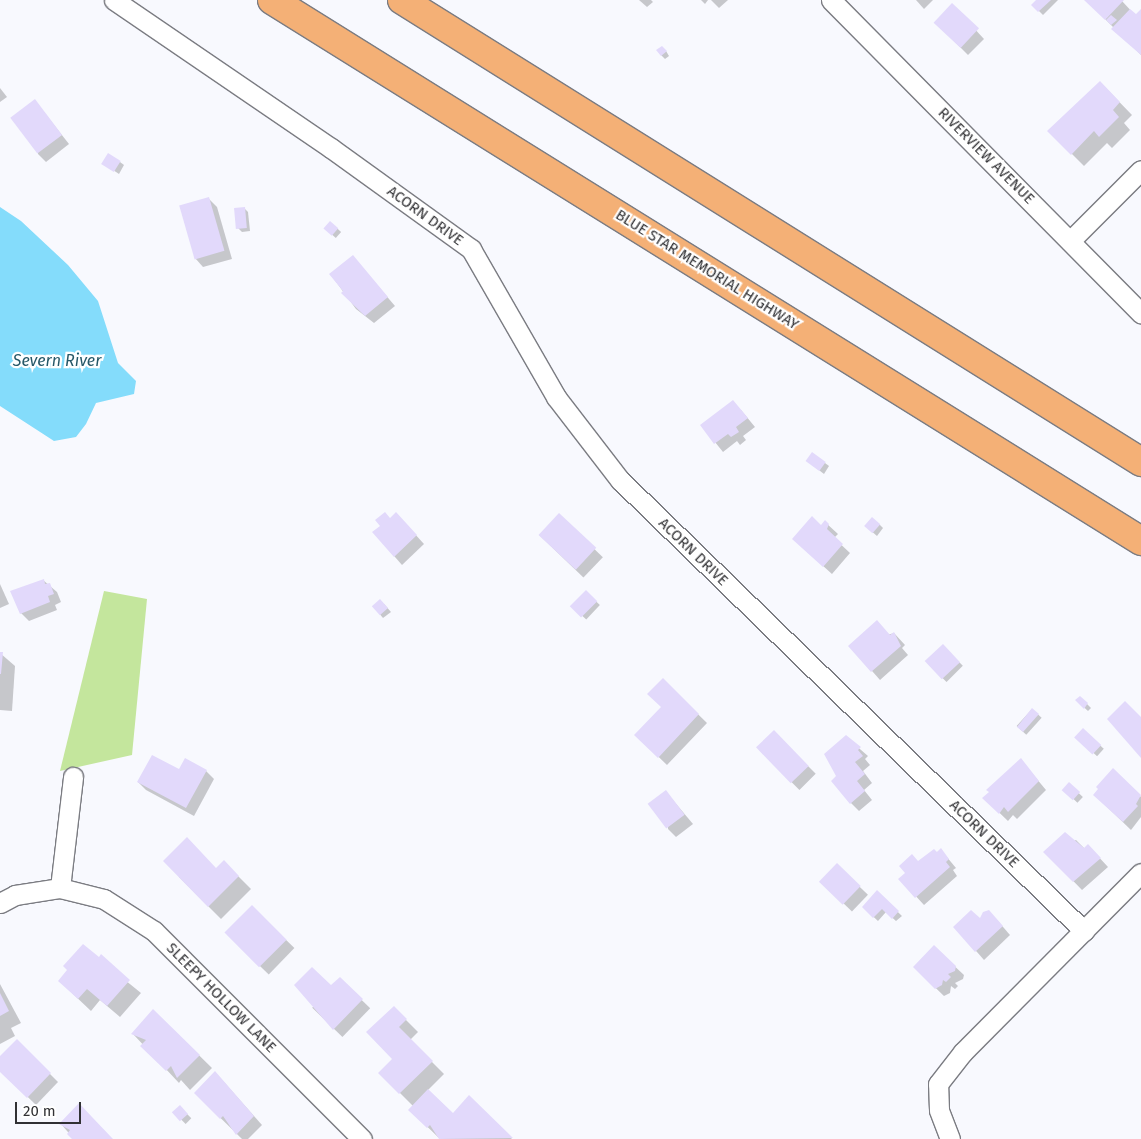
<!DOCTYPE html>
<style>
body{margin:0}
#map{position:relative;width:1141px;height:1139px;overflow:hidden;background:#f8f9fe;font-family:"Fira Sans",sans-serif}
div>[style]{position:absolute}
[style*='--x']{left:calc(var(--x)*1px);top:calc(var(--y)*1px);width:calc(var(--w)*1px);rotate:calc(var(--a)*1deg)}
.green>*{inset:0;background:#c4e69d}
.water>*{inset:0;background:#84dcfb}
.shadow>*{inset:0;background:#0003;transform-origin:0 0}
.building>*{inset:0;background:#e2d9fb;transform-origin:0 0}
.roads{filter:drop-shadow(1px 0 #7b7c82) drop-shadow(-1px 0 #7b7c82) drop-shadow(0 1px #7b7c82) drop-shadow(0 -1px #7b7c82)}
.street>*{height:19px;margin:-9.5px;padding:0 9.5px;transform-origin:9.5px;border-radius:9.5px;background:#fff}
.highway>*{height:28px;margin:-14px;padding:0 14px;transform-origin:14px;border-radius:14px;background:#f4b076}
span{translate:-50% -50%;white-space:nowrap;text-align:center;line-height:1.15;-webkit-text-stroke:4.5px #fff;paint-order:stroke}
.street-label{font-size:15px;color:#313134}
.water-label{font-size:16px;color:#265868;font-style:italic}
.scale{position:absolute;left:15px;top:1102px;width:66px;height:22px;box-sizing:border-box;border:2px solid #313134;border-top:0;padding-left:6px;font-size:15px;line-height:18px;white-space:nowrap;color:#313134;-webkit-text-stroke:4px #fff;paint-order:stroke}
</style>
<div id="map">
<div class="green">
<div style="clip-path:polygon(104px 591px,147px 599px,132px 755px,60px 771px)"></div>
</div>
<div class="water">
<div style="clip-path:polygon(0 207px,21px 221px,68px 265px,98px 301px,118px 363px,136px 381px,134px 394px,96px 403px,86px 424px,76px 437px,54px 441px,0 406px)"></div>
</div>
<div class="shadow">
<div style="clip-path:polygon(639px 0,651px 0,653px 2px,647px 7px)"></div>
<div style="clip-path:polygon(701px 0,708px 0,705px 4px)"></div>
<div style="clip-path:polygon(711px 0,728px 0,719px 8px)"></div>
<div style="clip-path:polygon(916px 0,933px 0,924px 9px)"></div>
<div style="clip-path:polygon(1038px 0,1058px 0,1043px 15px,1033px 5px)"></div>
<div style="clip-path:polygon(1086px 0,1121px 0,1136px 16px,1141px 11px,1141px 55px)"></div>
<div style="clip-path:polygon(960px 13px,984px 39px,968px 55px,935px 22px)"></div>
<div style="clip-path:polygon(666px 51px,669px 56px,665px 59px,661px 55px)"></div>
<div style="clip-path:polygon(1100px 82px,1132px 115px,1124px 123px,1130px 130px,1112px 148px,1107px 143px,1084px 166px,1049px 131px)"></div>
<div style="clip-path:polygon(0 88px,7px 97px,0 102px)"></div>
<div style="clip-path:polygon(35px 101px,69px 144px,46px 162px,38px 154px)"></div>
<div style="clip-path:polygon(120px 162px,124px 165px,119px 174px,104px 164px)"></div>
<div style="clip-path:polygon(209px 199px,217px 207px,232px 259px,203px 267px,195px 258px)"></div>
<div style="clip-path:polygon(244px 208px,248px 212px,250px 231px,242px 232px,238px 228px)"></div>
<div style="left:330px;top:222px;width:15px;height:8px;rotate:42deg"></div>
<div style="clip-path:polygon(360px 265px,395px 306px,374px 323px,356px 309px,331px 275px)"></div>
<div style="clip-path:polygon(741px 410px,755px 427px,743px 436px,746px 440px,740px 445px,737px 441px,723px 452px,702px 426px)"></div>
<div style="clip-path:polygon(825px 463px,829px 466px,824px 474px,811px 464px)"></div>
<div style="left:559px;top:515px;width:61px;height:28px;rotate:44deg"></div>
<div style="clip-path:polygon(390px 519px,404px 522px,424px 544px,402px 565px,374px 533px)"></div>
<div style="clip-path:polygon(825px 522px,838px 534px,834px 538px,850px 553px,832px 574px,802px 547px)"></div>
<div style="clip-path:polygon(879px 524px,883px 528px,877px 536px,870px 530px)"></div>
<div style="clip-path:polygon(43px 580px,57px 592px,61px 602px,55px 605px,57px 610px,29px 621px,21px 613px)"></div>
<div style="clip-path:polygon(0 584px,9px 604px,0 608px)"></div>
<div style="left:586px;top:592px;width:19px;height:20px;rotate:43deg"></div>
<div style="clip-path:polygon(384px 604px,391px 612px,383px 618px,373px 606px)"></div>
<div style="clip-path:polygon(894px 633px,905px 645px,902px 648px,908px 655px,880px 680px,850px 646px)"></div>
<div style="left:943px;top:646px;width:28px;height:23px;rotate:45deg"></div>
<div style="clip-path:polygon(0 653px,15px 666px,12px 711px,0 710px)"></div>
<div style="clip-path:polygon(663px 680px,707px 723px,667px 765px,636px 735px,662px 708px)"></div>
<div style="clip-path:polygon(1080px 697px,1091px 708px,1088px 711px,1077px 701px)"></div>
<div style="left:1032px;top:709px;width:13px;height:23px;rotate:42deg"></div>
<div style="left:1083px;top:730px;width:28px;height:10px;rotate:42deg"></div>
<div style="left:774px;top:732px;width:59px;height:23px;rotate:45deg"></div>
<div style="clip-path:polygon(846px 737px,868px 756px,865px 759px,870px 765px,863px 771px,872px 783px,864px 790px,872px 800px,859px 811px,851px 803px,838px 777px)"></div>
<div style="clip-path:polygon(1021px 760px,1046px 790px,1017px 819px,1013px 815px,1008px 821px,984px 798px)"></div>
<div style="clip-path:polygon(1113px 770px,1141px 797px,1141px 817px,1131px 830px,1103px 803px)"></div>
<div style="clip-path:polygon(179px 771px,206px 771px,214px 779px,194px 816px,146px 790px,138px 782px)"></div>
<div style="left:1069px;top:784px;width:19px;height:8px;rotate:43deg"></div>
<div style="clip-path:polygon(666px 792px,693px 824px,676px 837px,668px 829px)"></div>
<div style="clip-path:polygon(1076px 840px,1085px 849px,1096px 854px,1108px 867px,1082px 890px,1045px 852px)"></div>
<div style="clip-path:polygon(941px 850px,956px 868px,953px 870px,957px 876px,924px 905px,900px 879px,919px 862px)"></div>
<div style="clip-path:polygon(224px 862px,251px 889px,221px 919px,179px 877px,217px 870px)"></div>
<div style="left:837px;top:865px;width:43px;height:23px;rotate:44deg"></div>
<div style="clip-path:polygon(877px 892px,902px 916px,896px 921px,886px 912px,878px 921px,863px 907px)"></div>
<div style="left:252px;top:907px;width:59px;height:37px;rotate:44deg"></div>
<div style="clip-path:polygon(980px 920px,997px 920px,1010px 935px,984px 960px,955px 927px)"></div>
<div style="clip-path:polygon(83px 946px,141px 993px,120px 1017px,100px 1000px,91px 1011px,72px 993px,69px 970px)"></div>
<div style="clip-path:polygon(934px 947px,964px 975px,963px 979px,955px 983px,958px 986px,955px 989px,951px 986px,950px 993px,944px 996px,914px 967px)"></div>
<div style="left:340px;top:979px;width:42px;height:40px;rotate:44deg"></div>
<div style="clip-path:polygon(0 984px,21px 1023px,11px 1028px,15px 1036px,0 1044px)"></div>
<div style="clip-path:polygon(394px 1008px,418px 1032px,410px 1040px,444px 1074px,428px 1090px,453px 1114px,469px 1097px,512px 1139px,440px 1139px,410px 1110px,413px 1106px,380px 1073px,394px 1059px)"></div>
<div style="clip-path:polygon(154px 1011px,212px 1068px,190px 1090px,181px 1080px,179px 1083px,133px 1034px)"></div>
<div style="clip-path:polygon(17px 1041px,58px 1082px,36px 1105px,0 1070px,0 1058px)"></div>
<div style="clip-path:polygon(223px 1081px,262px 1125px,248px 1139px,242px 1139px,195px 1093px)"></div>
<div style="left:180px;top:1107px;width:16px;height:8px;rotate:45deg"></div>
<div style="clip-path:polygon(61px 1124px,112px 1139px,74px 1139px)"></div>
</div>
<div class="building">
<div style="clip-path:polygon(1036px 0,1051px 0,1038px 12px,1031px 5px)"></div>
<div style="clip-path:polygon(1084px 0,1124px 0,1105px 20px)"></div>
<div style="left:952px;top:3px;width:37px;height:27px;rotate:43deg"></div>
<div style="clip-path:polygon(1130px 9px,1136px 14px,1141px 9px,1141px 55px,1111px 29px)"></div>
<div style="clip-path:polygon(1111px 15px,1117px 20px,1111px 25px,1106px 20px)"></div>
<div style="clip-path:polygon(662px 46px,667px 51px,661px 56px,656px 50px)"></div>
<div style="clip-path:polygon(1100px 81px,1120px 102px,1113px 110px,1119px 117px,1099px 137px,1094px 131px,1071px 155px,1047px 131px)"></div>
<div style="left:35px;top:99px;width:45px;height:31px;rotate:53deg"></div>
<div style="left:108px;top:153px;width:15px;height:13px;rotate:32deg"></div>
<div style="left:209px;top:197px;width:56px;height:31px;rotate:74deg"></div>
<div style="left:245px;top:207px;width:21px;height:11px;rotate:85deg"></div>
<div style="left:330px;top:221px;width:11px;height:10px;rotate:41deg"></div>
<div style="clip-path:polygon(353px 255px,388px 297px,365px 316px,341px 293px,343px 291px,329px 274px)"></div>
<div style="clip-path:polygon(733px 400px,748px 418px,736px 427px,739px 432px,731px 437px,728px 434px,714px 444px,700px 425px)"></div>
<div style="left:812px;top:452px;width:17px;height:11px;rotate:36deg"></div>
<div style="clip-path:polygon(385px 512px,390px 518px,396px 512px,417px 535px,394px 557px,372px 532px,380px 526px,375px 520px)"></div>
<div style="left:559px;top:513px;width:51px;height:30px;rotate:43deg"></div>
<div style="clip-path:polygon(812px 516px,821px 525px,825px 520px,829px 524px,827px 529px,843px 544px,823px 567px,792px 539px)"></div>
<div style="left:872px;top:517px;width:11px;height:12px;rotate:41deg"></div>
<div style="clip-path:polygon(44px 579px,45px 584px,50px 583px,54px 594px,48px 596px,50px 602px,20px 614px,10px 591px)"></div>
<div style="left:586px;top:590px;width:16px;height:23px;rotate:45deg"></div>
<div style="left:380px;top:599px;width:12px;height:11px;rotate:48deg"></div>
<div style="clip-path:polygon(877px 620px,890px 635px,894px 632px,901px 646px,871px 672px,848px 646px)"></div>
<div style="left:943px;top:644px;width:25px;height:25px;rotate:47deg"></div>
<div style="clip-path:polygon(0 652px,3px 652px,1px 674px,0 674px)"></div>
<div style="clip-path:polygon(663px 678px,699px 714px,658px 758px,634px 735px,661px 707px,647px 694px)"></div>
<div style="clip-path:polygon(1080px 696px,1088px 703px,1084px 709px,1075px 700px)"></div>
<div style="clip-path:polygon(1125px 701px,1141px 717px,1141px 758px,1107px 719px)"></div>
<div style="clip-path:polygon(1032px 708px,1039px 714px,1023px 732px,1017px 727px)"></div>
<div style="left:1083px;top:728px;width:25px;height:13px;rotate:43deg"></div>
<div style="left:774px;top:730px;width:50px;height:25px;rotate:46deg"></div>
<div style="clip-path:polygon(846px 735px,861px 747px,858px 750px,863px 756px,855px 762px,865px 774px,857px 781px,865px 791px,850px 804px,831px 781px,836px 776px,824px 754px)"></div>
<div style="clip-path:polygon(152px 755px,179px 769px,185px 758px,207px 770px,186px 808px,137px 782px)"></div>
<div style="clip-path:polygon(1021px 758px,1039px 781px,1008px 812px,1004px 807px,999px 814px,982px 798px,989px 792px,986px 790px)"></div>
<div style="clip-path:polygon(1113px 768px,1141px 795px,1136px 804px,1138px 806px,1123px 822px,1093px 795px,1098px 789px,1096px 787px)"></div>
<div style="left:1069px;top:782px;width:15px;height:11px;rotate:42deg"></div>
<div style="left:666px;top:790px;width:31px;height:23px;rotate:53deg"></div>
<div style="clip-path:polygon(1065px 832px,1084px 848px,1088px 844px,1101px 858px,1073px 882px,1043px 852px)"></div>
<div style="clip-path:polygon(187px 837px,216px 868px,224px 860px,239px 876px,208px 907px,163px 861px)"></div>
<div style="clip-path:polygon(941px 848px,949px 859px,946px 862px,950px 867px,915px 898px,898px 879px,905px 873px,899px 866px,912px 854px,918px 861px,934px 849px,937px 852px)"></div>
<div style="left:837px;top:863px;width:33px;height:26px;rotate:44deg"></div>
<div style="clip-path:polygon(877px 890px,899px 911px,892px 919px,882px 909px,873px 918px,862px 907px)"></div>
<div style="left:252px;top:905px;width:49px;height:39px;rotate:45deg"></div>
<div style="clip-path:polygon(971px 910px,980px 918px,983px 912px,989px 910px,1003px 926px,975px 952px,953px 927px)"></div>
<div style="clip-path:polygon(83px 944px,99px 957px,101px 954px,130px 980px,107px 1006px,87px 989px,78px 999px,58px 981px,67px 970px,63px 966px)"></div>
<div style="clip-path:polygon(934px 945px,956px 966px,955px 971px,948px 974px,951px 977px,946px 982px,943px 980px,942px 985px,935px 989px,913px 967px)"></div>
<div style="clip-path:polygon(312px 967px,331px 985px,340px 977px,363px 999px,333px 1030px,294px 985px)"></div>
<div style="clip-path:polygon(0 993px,9px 1011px,0 1016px)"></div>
<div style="clip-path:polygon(394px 1006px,407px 1019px,399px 1027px,433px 1061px,399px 1094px,378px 1073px,392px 1059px,366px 1032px)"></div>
<div style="clip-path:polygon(153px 1009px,200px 1055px,177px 1078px,171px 1066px,166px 1071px,140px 1046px,146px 1040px,131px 1034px)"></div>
<div style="clip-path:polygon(17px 1039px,51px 1073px,27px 1098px,0 1072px,0 1056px)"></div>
<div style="clip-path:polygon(215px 1071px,254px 1116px,236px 1135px,223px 1116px,220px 1119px,194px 1093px)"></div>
<div style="clip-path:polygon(428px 1089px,453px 1113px,469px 1095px,513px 1138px,439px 1139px,430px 1125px,427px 1128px,408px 1110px)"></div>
<div style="clip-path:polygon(79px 1103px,92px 1117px,113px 1139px,72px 1139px,67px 1134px,70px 1130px,59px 1124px)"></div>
<div style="left:180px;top:1105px;width:12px;height:11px;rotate:48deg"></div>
</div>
<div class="roads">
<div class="street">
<div style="--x:114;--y:0;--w:263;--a:34.3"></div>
<div style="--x:331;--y:148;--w:173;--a:35.8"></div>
<div style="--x:471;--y:249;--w:171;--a:60.1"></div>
<div style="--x:556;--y:397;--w:105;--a:52.4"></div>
<div style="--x:620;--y:480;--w:647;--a:44.19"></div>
<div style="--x:831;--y:0;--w:441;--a:45.3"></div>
<div style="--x:1070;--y:241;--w:100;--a:-45"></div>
<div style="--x:60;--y:888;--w:45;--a:14"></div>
<div style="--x:104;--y:899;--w:59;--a:32.6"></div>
<div style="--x:154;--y:931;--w:294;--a:45"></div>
<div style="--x:0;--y:903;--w:17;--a:-28"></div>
<div style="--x:15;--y:895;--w:46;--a:-8.8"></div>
<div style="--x:60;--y:888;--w:112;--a:-83.3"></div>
<div style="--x:950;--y:1139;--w:31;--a:-111"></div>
<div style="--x:939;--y:1110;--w:26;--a:-92"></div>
<div style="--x:938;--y:1084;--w:41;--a:-52"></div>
<div style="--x:963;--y:1052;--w:252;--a:-45.2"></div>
</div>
<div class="highway">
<div style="--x:272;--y:0;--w:1024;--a:31.9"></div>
<div style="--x:402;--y:0;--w:872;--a:32.01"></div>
</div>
</div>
<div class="street-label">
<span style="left:986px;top:156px;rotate:45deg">RIVERVIEW AVENUE</span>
<span style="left:425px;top:216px;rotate:36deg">ACORN DRIVE</span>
<span style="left:707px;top:270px;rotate:32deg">BLUE STAR MEMORIAL HIGHWAY</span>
<span style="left:693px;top:552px;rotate:44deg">ACORN DRIVE</span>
<span style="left:984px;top:834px;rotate:44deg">ACORN DRIVE</span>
<span style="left:221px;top:998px;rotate:45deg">SLEEPY HOLLOW LANE</span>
</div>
<div class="water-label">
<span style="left:57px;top:361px">Severn River</span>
</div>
<div class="scale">20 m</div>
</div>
